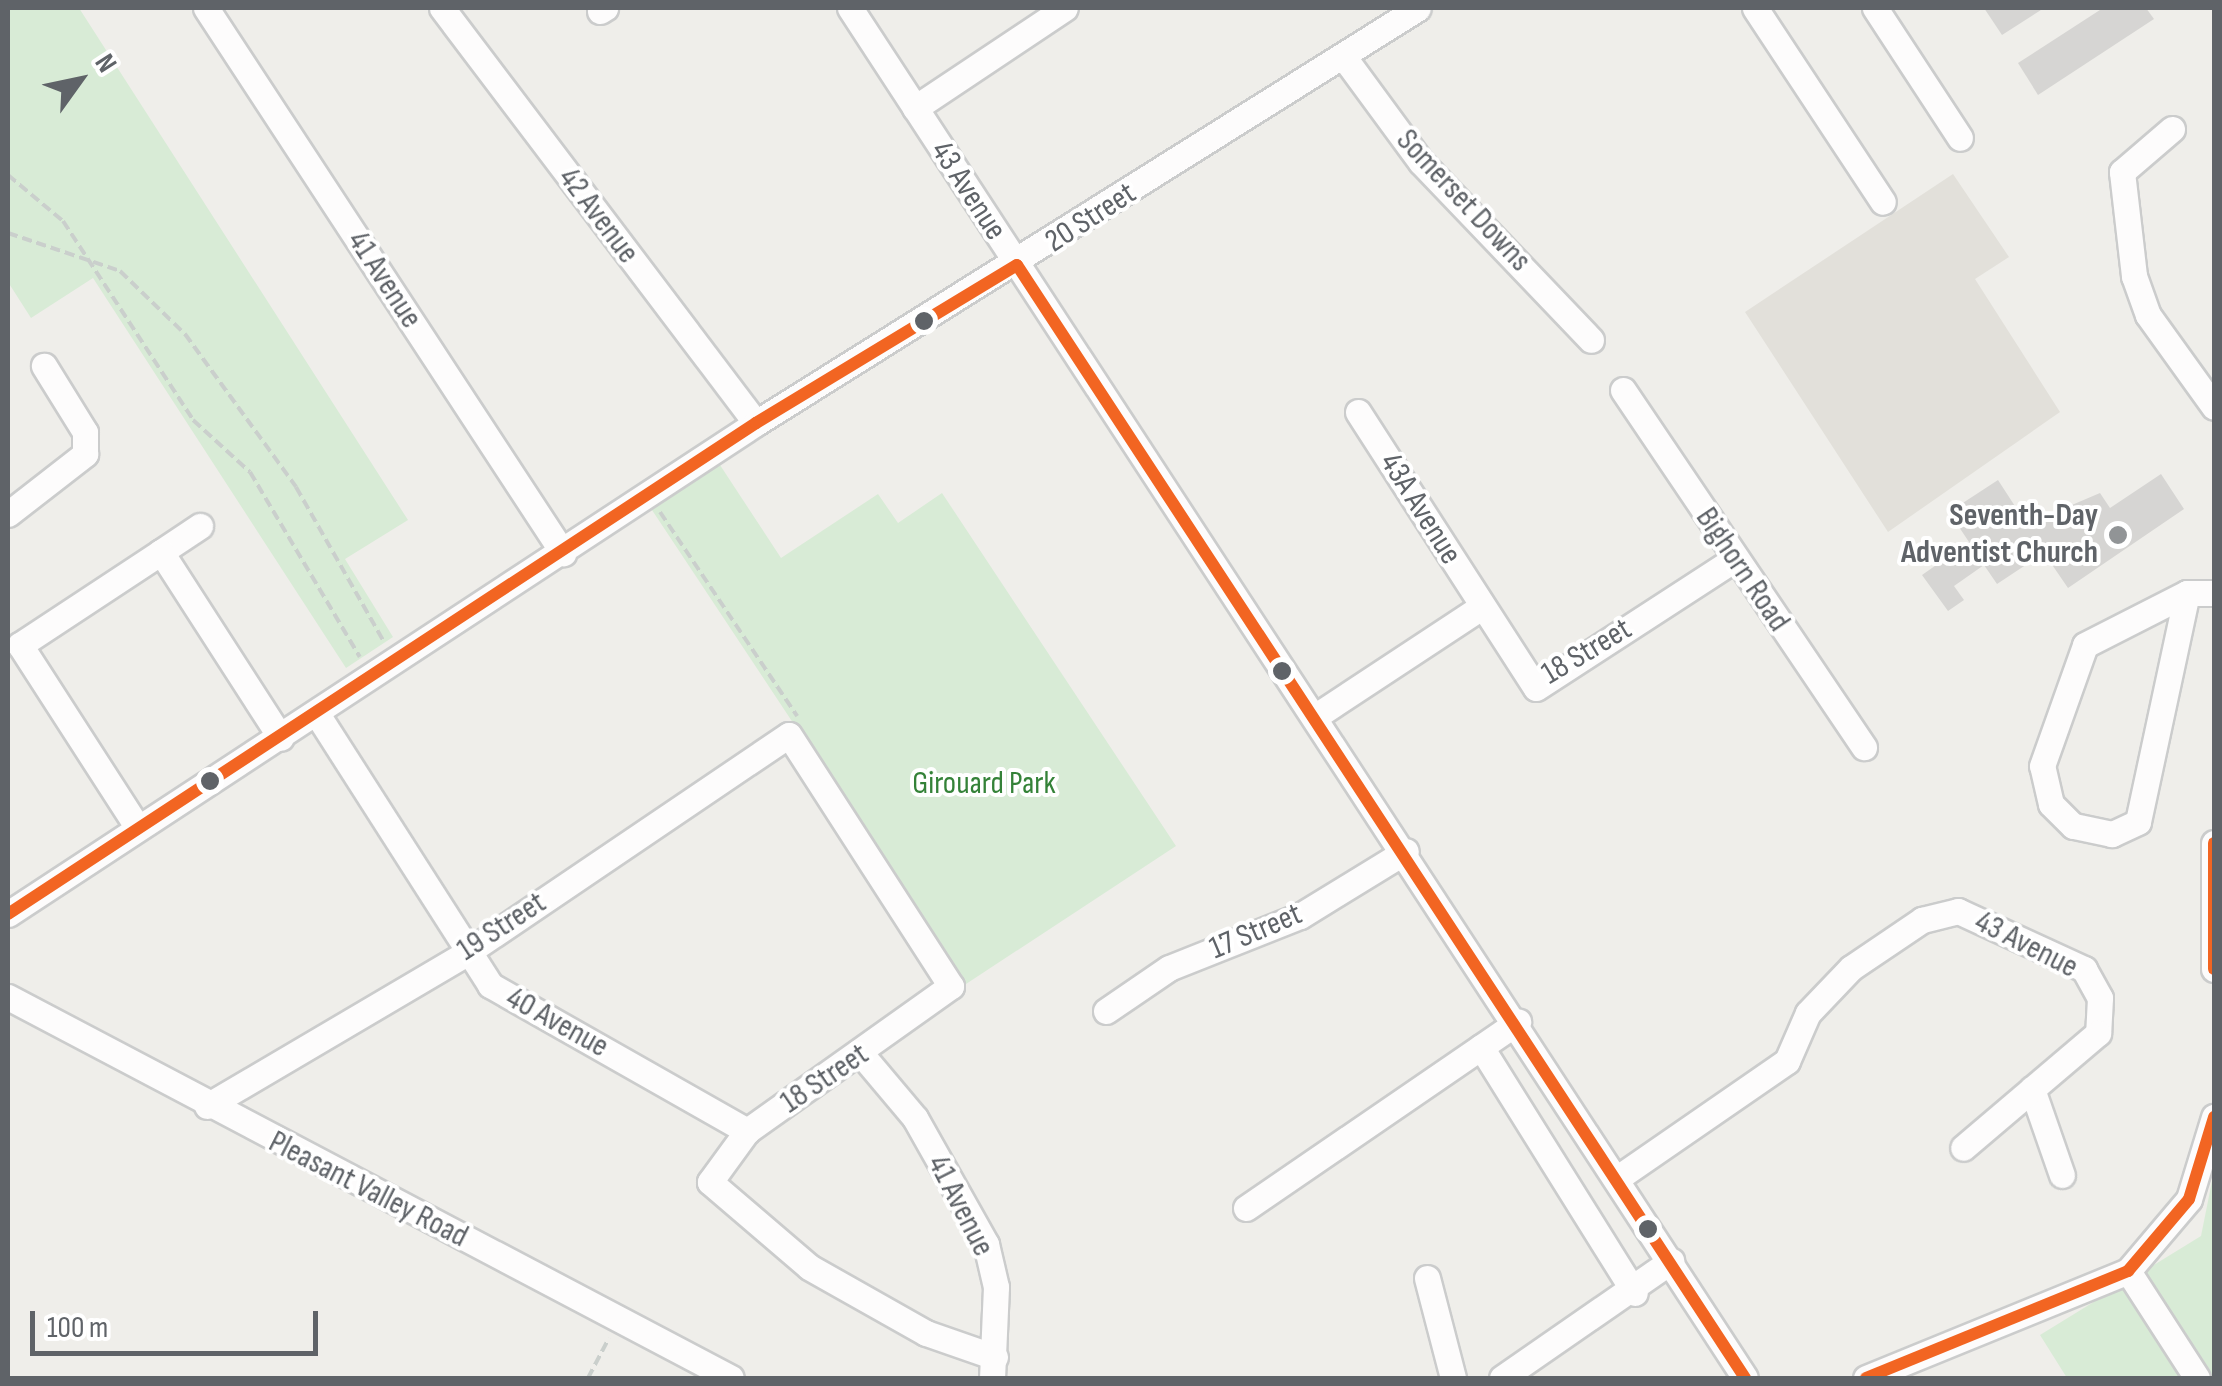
<!DOCTYPE html>
<style>
body{margin:0}
#map{position:relative;width:2222px;height:1386px;overflow:hidden;background:#efeeea;font-family:"Sofia Sans Condensed",sans-serif}
div>[style]{position:absolute}
[style*='--x']{left:calc(var(--x)*1px);top:calc(var(--y)*1px);width:calc(var(--w)*1px);rotate:calc(var(--a)*1deg)}
.education>*{inset:0;background:#e2e0da}
.green>*{inset:0;background:#d8ebd6}
.building>*{inset:0;background:#d6d5d3}
.path>*{height:4px;margin-top:-2px;transform-origin:0;background:repeating-linear-gradient(90deg,#cacfcc 0 10px,transparent 0 15px)}
.roads{filter:drop-shadow(2px 0 #cbcccc) drop-shadow(-2px 0 #cbcccc) drop-shadow(0 2px #cbcccc) drop-shadow(0 -2px #cbcccc)}
.minor>*{height:25px;margin:-12.5px;padding:0 12.5px;transform-origin:12.5px;border-radius:12.5px;background:#fdfcfc}
.bus-1>*{height:12px;margin:-6px;padding:0 6px;transform-origin:6px;border-radius:6px;background:#f26522}
.dots>*{width:28px;height:28px;translate:-50% -50%;box-sizing:border-box;border:5px solid #fff;border-radius:50%}
span{translate:-50% -50%;white-space:nowrap;text-align:center;line-height:1.15;-webkit-text-stroke:8px #fff;paint-order:stroke}
.street-label{font-size:32px;color:#5f6368}
.poi-label{font-size:32px;color:#5f6368;font-weight:700}
.right{translate:-100% -50%;text-align:right}
.park-label{font-size:32px;color:#348238}
.frame{position:absolute;inset:0;border:10px solid #5f6368;pointer-events:none}
.north{position:absolute;left:30px;top:30px;width:100px;height:100px;-webkit-text-stroke:8px #fff;paint-order:stroke;rotate:57deg;font-size:28px;font-weight:700;line-height:40px;text-align:center;color:#5f6368}
.north::after{content:'';display:block;margin:auto;width:35px;height:45px;background:#5f6368;clip-path:polygon(50% 0,100% 100%,50% 72%,0 100%)}
.scale{position:absolute;left:30px;top:1311px;width:288px;height:45px;box-sizing:border-box;border:5px solid #5f6368;border-top:0;padding-left:12px;font-size:30px;line-height:35px;white-space:nowrap;color:#5f6368;-webkit-text-stroke:8px #fff;paint-order:stroke}
</style>
<div id="map">
<div class="education">
<div style="clip-path:polygon(1953px 174px,2009px 257px,1975px 279px,2060px 412px,1888px 532px,1745px 312px)"></div>
</div>
<div class="green">
<div style="clip-path:polygon(8px 8px,79px 8px,408px 520px,345px 559px,393px 637px,346px 668px,93px 278px,31px 318px,8px 282px)"></div>
<div style="clip-path:polygon(718px 462px,781px 558px,878px 494px,898px 523px,942px 493px,1176px 846px,966px 984px,650px 507px)"></div>
<div style="clip-path:polygon(2214px 1171px,2214px 1378px,2067px 1378px,2040px 1335px,2201px 1236px)"></div>
</div>
<div class="building">
<div style="clip-path:polygon(1984px 8px,2044px 8px,2002px 35px)"></div>
<div style="clip-path:polygon(2103px 8px,2146px 8px,2154px 19px,2038px 95px,2018px 63px)"></div>
<div style="clip-path:polygon(2161px 474px,2184px 509px,2068px 588px,2044px 553px,1997px 584px,1984px 565px,1954px 586px,1964px 600px,1948px 611px,1922px 575px,1969px 542px,1949px 512px,1998px 480px,2022px 517px,2039px 519px,2100px 493px,2110px 508px)"></div>
</div>
<div class="path">
<div style="--x:8;--y:175;--w:72;--a:39.9"></div>
<div style="--x:63;--y:221;--w:238;--a:56.8"></div>
<div style="--x:193;--y:420;--w:77;--a:42.4"></div>
<div style="--x:250;--y:472;--w:215;--a:59.3"></div>
<div style="--x:8;--y:233;--w:118;--a:18.7"></div>
<div style="--x:120;--y:271;--w:91;--a:44.1"></div>
<div style="--x:185;--y:334;--w:189;--a:54"></div>
<div style="--x:296;--y:487;--w:176;--a:60.4"></div>
<div style="--x:660;--y:512;--w:246;--a:56.1"></div>
<div style="--x:588;--y:1378;--w:45;--a:-62.3"></div>
</div>
<div class="roads">
<div class="minor">
<div style="--x:206;--y:8;--w:652;--a:56.77"></div>
<div style="--x:442;--y:8;--w:520;--a:52.89"></div>
<div style="--x:850;--y:8;--w:1636;--a:56.84"></div>
<div style="--x:1755;--y:8;--w:232;--a:56.6"></div>
<div style="--x:1875;--y:8;--w:155;--a:56.8"></div>
<div style="--x:600;--y:11;--w:6;--a:-31"></div>
<div style="--x:1343;--y:56;--w:132;--a:53.7"></div>
<div style="--x:1421;--y:162;--w:246;--a:46.3"></div>
<div style="--x:915;--y:108;--w:180;--a:-33.7"></div>
<div style="--x:2172;--y:129;--w:66;--a:139.3"></div>
<div style="--x:2122;--y:172;--w:105;--a:83.4"></div>
<div style="--x:2134;--y:276;--w:41;--a:70.3"></div>
<div style="--x:2148;--y:315;--w:113;--a:54.3"></div>
<div style="--x:1623;--y:390;--w:431;--a:56"></div>
<div style="--x:1358;--y:412;--w:328;--a:57.2"></div>
<div style="--x:1536;--y:688;--w:235;--a:-33"></div>
<div style="--x:8;--y:514;--w:98;--a:-37.9"></div>
<div style="--x:85;--y:454;--w:22;--a:-90"></div>
<div style="--x:85;--y:432;--w:78;--a:-121.8"></div>
<div style="--x:161;--y:552;--w:47;--a:-33.7"></div>
<div style="--x:2187;--y:593;--w:234;--a:102.1"></div>
<div style="--x:2138;--y:822;--w:29;--a:155"></div>
<div style="--x:2112;--y:834;--w:40;--a:-168"></div>
<div style="--x:2073;--y:826;--w:31;--a:-135"></div>
<div style="--x:2051;--y:804;--w:39;--a:-103"></div>
<div style="--x:2042;--y:766;--w:128;--a:-70.4"></div>
<div style="--x:2085;--y:645;--w:114;--a:-27"></div>
<div style="--x:2187;--y:593;--w:27;--a:0"></div>
<div style="--x:317;--y:714;--w:322;--a:57.4"></div>
<div style="--x:490;--y:985;--w:296;--a:29.6"></div>
<div style="--x:1316;--y:716;--w:198;--a:-33.4"></div>
<div style="--x:138;--y:828;--w:218;--a:-122.8"></div>
<div style="--x:20;--y:645;--w:169;--a:-33.4"></div>
<div style="--x:161;--y:552;--w:221;--a:57.2"></div>
<div style="--x:2214;--y:843;--w:126;--a:90"></div>
<div style="--x:8;--y:914;--w:895;--a:-33.28"></div>
<div style="--x:756;--y:423;--w:781;--a:-32.08"></div>
<div style="--x:8;--y:997;--w:817;--a:27.79"></div>
<div style="--x:1106;--y:1011;--w:76;--a:-34.3"></div>
<div style="--x:1169;--y:968;--w:141;--a:-21.7"></div>
<div style="--x:1300;--y:916;--w:124;--a:-31.5"></div>
<div style="--x:1481;--y:1047;--w:290;--a:58"></div>
<div style="--x:862;--y:1055;--w:82;--a:49.9"></div>
<div style="--x:915;--y:1118;--w:145;--a:60.6"></div>
<div style="--x:986;--y:1244;--w:44;--a:76.9"></div>
<div style="--x:996;--y:1287;--w:91;--a:92.5"></div>
<div style="--x:2032;--y:1089;--w:91;--a:70.8"></div>
<div style="--x:207;--y:1106;--w:303;--a:-30.5"></div>
<div style="--x:468;--y:952;--w:387;--a:-34.1"></div>
<div style="--x:789;--y:735;--w:299;--a:57.2"></div>
<div style="--x:951;--y:986;--w:250;--a:144.6"></div>
<div style="--x:747;--y:1131;--w:63;--a:126"></div>
<div style="--x:710;--y:1182;--w:130;--a:40.6"></div>
<div style="--x:809;--y:1267;--w:134;--a:29.4"></div>
<div style="--x:926;--y:1333;--w:73;--a:19.2"></div>
<div style="--x:1619;--y:1177;--w:204;--a:-34.6"></div>
<div style="--x:1787;--y:1061;--w:52;--a:-66.4"></div>
<div style="--x:1808;--y:1013;--w:62;--a:-46.3"></div>
<div style="--x:1851;--y:968;--w:86;--a:-34.1"></div>
<div style="--x:1922;--y:920;--w:37;--a:-14"></div>
<div style="--x:1958;--y:911;--w:139;--a:24.7"></div>
<div style="--x:2084;--y:969;--w:33;--a:61"></div>
<div style="--x:2100;--y:998;--w:35;--a:93"></div>
<div style="--x:2098;--y:1033;--w:177;--a:139.6"></div>
<div style="--x:1246;--y:1208;--w:330;--a:-34.4"></div>
<div style="--x:2128;--y:1271;--w:127;--a:57.2"></div>
<div style="--x:1427;--y:1278;--w:103;--a:75.4"></div>
<div style="--x:1502;--y:1378;--w:206;--a:-34.7"></div>
<div style="--x:1866;--y:1378;--w:283;--a:-22.2"></div>
<div style="--x:2128;--y:1271;--w:94;--a:-49.7"></div>
<div style="--x:2189;--y:1199;--w:86;--a:-73"></div>
</div>
</div>
<div class="bus-1">
<div style="--x:2214;--y:843;--w:126;--a:90"></div>
<div style="--x:8;--y:914;--w:895;--a:-33.28"></div>
<div style="--x:756;--y:423;--w:305;--a:-31.2"></div>
<div style="--x:1017;--y:265;--w:1330;--a:56.81"></div>
<div style="--x:1866;--y:1378;--w:283;--a:-22.2"></div>
<div style="--x:2128;--y:1271;--w:94;--a:-49.7"></div>
<div style="--x:2189;--y:1199;--w:86;--a:-73"></div>
</div>
<div class="dots">
<div style="left:924px;top:321px;background:#5f6368"></div>
<div style="left:2118px;top:535px;background:#919496"></div>
<div style="left:1282px;top:671px;background:#5f6368"></div>
<div style="left:210px;top:781px;background:#5f6368"></div>
<div style="left:1648px;top:1229px;background:#5f6368"></div>
</div>
<div class="street-label">
<span style="left:968px;top:191px;rotate:57deg">43 Avenue</span>
<span style="left:1463px;top:201px;rotate:47deg">Somerset Downs</span>
<span style="left:598px;top:216px;rotate:53deg">42 Avenue</span>
<span style="left:1091px;top:218px;rotate:-33deg">20 Street</span>
<span style="left:384px;top:280px;rotate:57deg">41 Avenue</span>
<span style="left:1420px;top:509px;rotate:58deg">43A Avenue</span>
<span style="left:1742px;top:570px;rotate:56deg">Bighorn Road</span>
<span style="left:1587px;top:652px;rotate:-31deg">18 Street</span>
<span style="left:502px;top:927px;rotate:-33deg">19 Street</span>
<span style="left:1256px;top:932px;rotate:-23deg">17 Street</span>
<span style="left:2026px;top:945px;rotate:27deg">43 Avenue</span>
<span style="left:557px;top:1023px;rotate:29deg">40 Avenue</span>
<span style="left:825px;top:1079px;rotate:-34deg">18 Street</span>
<span style="left:368px;top:1190px;rotate:27deg">Pleasant Valley Road</span>
<span style="left:960px;top:1206px;rotate:63deg">41 Avenue</span>
</div>
<div class="poi-label">
<span class="right" style="left:2098px;top:535px">Seventh-Day<br>Adventist Church</span>
</div>
<div class="park-label">
<span style="left:984px;top:784px">Girouard Park</span>
</div>
<div class="frame"></div>
<div class="north">N</div>
<div class="scale">100 m</div>
</div>
